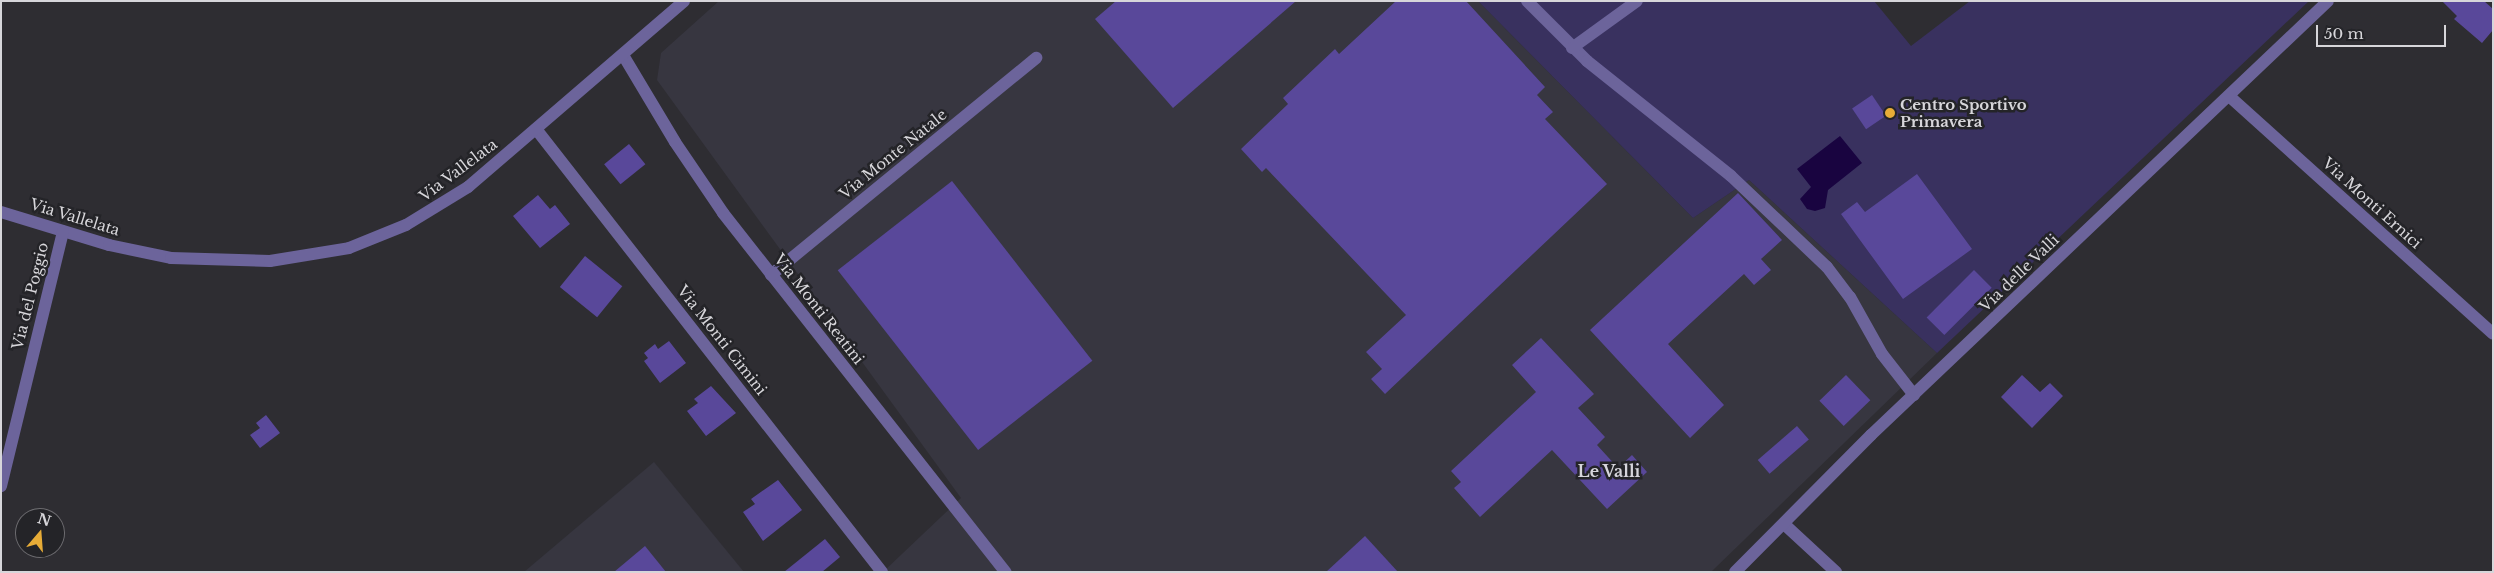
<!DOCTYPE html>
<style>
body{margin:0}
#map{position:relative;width:2494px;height:573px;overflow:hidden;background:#2e2d32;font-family:"Libre Baskerville",serif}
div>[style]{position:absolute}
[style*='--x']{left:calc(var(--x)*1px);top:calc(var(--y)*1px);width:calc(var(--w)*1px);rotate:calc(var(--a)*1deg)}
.built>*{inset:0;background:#373640}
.green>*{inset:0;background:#39315f}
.water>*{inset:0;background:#190440}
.building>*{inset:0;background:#59489a;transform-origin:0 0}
.minor>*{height:12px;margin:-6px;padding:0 6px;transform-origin:6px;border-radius:6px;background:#6c649b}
.dots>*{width:14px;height:14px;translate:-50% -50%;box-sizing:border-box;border:2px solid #242428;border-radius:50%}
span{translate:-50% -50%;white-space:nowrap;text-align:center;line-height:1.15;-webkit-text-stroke:5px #242428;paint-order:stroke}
.poi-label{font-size:15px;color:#d7d6da;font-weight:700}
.left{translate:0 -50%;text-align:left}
.street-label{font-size:15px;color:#d7d6da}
.neighbourhood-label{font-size:16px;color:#d6d5dc;font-weight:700}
.frame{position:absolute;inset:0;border:2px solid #d7d6da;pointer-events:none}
.north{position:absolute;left:15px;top:508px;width:50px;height:50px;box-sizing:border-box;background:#242428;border:1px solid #6c6b6f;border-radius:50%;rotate:18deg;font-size:14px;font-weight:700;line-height:20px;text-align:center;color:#d7d6da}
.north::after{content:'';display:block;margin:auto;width:18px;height:22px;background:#e7ac37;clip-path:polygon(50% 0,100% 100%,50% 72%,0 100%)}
.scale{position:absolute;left:2316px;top:25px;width:130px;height:22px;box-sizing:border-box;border:2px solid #d7d6da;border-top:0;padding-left:6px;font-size:15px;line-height:18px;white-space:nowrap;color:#d7d6da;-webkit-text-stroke:4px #242428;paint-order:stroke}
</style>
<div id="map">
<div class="built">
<div style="clip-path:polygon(719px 1px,1478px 1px,1693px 218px,1749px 180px,1937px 353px,1711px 572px,883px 572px,961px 498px,657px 80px,661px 53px)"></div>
<div style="clip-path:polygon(654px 462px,744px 572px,524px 572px)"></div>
</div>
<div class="green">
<div style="clip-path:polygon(1478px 1px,1874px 1px,1911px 46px,1970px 1px,2309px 1px,1937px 353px,1749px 180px,1693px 218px)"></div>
</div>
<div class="water">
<div style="clip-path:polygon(1840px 136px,1862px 163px,1828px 190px,1825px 208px,1815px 211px,1807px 209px,1800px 199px,1811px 187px,1797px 169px)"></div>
</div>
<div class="building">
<div style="clip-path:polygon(1116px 1px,1296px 1px,1173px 108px,1095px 19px)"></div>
<div style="clip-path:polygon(1396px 1px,1466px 1px,1545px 87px,1537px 95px,1553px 112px,1545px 119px,1607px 184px,1385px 394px,1371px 379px,1382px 369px,1366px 352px,1406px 315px,1266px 168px,1262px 172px,1241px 149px,1288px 104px,1283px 98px,1335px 49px,1339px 54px)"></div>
<div style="clip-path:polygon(2442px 1px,2484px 1px,2493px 9px,2493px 30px,2482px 43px,2454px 19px,2457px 16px)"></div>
<div style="left:1872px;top:95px;width:25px;height:24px;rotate:56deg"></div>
<div style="left:629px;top:144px;width:26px;height:32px;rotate:51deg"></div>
<div style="clip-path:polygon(1917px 174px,1972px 249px,1903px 299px,1841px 214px,1857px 202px,1865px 212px)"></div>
<div style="left:952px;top:181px;width:228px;height:145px;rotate:52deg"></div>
<div style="clip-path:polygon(1738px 193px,1782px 240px,1761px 259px,1771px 270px,1754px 285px,1744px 274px,1668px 344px,1724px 405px,1690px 438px,1590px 330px)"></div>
<div style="clip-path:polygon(538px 195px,550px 209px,555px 205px,570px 224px,540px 248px,513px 216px)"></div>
<div style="left:585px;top:256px;width:48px;height:40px;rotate:39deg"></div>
<div style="left:1974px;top:270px;width:25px;height:67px;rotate:45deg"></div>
<div style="clip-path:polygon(1541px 338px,1594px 394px,1578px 408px,1605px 437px,1597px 445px,1618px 468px,1632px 455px,1647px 472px,1607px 509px,1552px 450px,1480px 517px,1454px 488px,1461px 482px,1451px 471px,1536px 392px,1512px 365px)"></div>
<div style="clip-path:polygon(669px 341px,686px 363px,660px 383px,644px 361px,648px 358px,644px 353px,655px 344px,658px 349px)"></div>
<div style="left:1846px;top:375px;width:35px;height:37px;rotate:46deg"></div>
<div style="clip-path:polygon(2022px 375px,2040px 392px,2050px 383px,2063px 396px,2032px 428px,2001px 397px)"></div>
<div style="clip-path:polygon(711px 386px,736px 413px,706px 436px,687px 411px,698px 403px,694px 399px)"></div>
<div style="clip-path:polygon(266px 415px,280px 433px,260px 448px,250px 435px,260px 428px,256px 423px)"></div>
<div style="left:1797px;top:426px;width:18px;height:52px;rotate:49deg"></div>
<div style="clip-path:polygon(778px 480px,802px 510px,763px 541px,743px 512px,755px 504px,751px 499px)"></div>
<div style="clip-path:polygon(1365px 536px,1398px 572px,1326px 572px)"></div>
<div style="clip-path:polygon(825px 539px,840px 557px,822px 572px,784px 572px)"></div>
<div style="clip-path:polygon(645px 546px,666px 572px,614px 572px)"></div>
</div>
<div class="minor">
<div style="--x:1527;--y:1;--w:85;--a:45"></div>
<div style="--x:1587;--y:61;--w:184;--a:38.6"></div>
<div style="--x:1731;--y:176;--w:132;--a:43.5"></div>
<div style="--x:1827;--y:267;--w:38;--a:53"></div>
<div style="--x:1850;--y:297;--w:65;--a:60.7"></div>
<div style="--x:1882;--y:354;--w:52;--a:52"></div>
<div style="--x:1572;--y:48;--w:80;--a:-35.9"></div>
<div style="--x:623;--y:55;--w:101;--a:59.1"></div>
<div style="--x:675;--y:142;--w:86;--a:55.9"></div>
<div style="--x:723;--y:213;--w:457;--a:51.8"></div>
<div style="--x:2229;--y:96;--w:355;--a:42"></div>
<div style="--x:536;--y:129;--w:562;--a:52.01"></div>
<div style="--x:1;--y:212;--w:113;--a:17"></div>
<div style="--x:109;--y:245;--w:63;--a:11.8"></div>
<div style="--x:171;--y:258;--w:99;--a:1.7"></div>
<div style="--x:270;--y:261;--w:80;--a:-9.3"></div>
<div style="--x:349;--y:248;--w:61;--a:-22"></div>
<div style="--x:406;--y:225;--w:73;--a:-31.5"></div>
<div style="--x:468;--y:187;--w:285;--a:-40.7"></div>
<div style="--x:771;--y:275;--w:343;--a:-39.3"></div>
<div style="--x:1;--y:486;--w:262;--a:-76.3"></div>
<div style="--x:1784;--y:524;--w:71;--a:42.7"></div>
<div style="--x:1735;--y:572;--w:193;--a:-45.2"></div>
<div style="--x:1871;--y:435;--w:630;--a:-43.52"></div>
</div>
<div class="dots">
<div style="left:1890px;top:113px;background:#e7ac37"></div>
</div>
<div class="poi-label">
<span class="left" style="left:1900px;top:113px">Centro Sportivo<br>Primavera</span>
</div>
<div class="street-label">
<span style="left:893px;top:154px;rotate:-39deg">Via Monte Natale</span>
<span style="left:458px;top:170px;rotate:-37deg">Via Vallelata</span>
<span style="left:2372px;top:203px;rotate:42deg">Via Monti Ernici</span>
<span style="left:75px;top:217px;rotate:17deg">Via Vallelata</span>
<span style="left:2019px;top:273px;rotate:-44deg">Via delle Valli</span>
<span style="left:30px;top:296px;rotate:-76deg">Via del Poggio</span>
<span style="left:819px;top:309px;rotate:52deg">Via Monti Reatini</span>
<span style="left:722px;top:340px;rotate:52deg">Via Monti Cimini</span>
</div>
<div class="neighbourhood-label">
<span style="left:1609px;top:471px">Le Valli</span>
</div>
<div class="frame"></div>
<div class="north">N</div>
<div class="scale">50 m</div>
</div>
